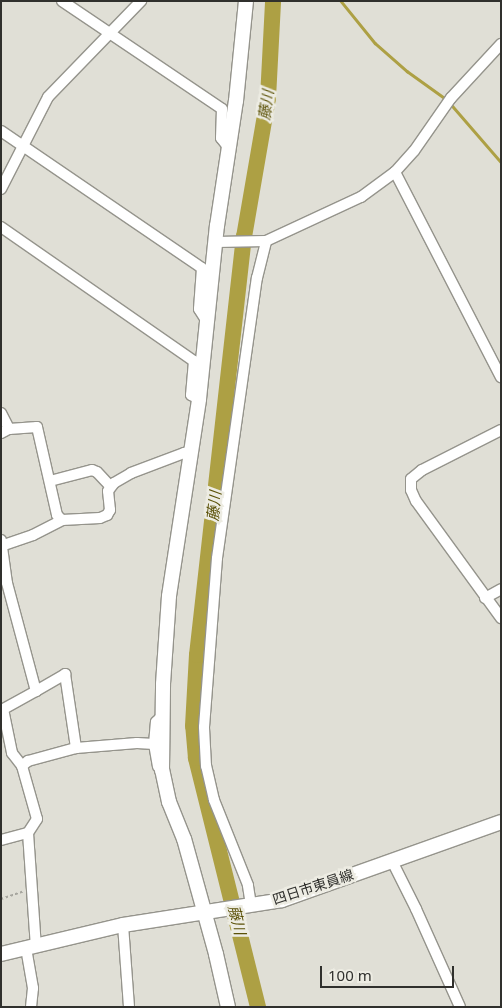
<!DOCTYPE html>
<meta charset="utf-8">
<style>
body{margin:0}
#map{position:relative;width:502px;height:1008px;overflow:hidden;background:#e0dfd6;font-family:"Noto Sans","Noto Sans JP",sans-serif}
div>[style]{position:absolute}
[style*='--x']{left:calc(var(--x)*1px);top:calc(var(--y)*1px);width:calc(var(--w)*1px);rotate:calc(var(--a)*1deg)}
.stream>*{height:2.5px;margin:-1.25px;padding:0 1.25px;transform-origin:1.25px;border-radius:1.25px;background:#ada044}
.river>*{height:16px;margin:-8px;padding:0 8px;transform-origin:8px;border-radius:8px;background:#ada044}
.path>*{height:2px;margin-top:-1px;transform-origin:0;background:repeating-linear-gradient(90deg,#a7a69f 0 2.5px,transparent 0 5px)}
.roads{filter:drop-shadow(1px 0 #95948c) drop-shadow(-1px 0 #95948c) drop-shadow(0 1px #95948c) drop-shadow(0 -1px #95948c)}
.street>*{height:10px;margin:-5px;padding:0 5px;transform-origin:5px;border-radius:5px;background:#fff}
.secondary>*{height:14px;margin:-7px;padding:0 7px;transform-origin:7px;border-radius:7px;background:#fff}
span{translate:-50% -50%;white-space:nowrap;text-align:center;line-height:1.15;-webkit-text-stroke:5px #edece3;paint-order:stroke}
.street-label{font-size:14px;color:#30302d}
.water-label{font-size:15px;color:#5b5108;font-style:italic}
.frame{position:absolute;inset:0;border:2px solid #30302d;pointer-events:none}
.scale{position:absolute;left:320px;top:966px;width:134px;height:22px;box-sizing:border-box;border:2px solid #30302d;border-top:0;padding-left:6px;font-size:15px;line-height:18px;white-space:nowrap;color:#30302d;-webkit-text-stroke:4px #edece3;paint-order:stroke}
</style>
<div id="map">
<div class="stream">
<div style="--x:341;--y:1;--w:54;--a:51"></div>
<div style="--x:375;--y:43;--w:43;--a:41.2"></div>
<div style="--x:407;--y:71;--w:48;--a:35.7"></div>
<div style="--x:450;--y:103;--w:78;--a:49.2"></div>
</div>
<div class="river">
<div style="--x:258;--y:1007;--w:257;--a:-104"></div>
<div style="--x:196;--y:758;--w:32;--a:-95"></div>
<div style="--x:193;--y:726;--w:71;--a:-86.8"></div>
<div style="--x:197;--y:655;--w:421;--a:-83.6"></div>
<div style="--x:244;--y:237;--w:141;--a:-80.2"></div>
<div style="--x:268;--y:98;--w:97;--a:-87"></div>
</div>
<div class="path">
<div style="--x:1;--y:899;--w:24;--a:-19"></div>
</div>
<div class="roads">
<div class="street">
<div style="--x:62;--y:1;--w:193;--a:34"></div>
<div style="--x:222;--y:109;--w:29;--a:92"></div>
<div style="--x:221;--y:138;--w:11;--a:52"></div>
<div style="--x:1;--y:131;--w:243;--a:34.3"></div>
<div style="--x:202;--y:268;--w:41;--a:94.2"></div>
<div style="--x:199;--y:309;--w:15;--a:58"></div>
<div style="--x:395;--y:172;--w:231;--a:62.7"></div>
<div style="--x:1;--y:189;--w:103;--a:-62.9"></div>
<div style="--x:48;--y:97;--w:134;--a:-45.9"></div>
<div style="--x:1;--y:227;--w:235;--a:34.8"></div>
<div style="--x:194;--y:361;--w:34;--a:95"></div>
<div style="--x:191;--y:395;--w:9;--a:27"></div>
<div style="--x:216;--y:242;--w:50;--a:-1.1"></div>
<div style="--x:266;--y:241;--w:105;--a:-24.9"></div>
<div style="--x:361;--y:197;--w:42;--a:-36.3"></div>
<div style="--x:395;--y:172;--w:28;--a:-48"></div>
<div style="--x:414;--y:151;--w:65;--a:-55.1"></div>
<div style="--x:451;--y:98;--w:74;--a:-47.2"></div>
<div style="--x:1;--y:413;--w:18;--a:63"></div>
<div style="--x:501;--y:430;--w:89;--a:153.1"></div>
<div style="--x:422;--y:470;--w:14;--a:141"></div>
<div style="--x:411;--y:479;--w:11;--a:90"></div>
<div style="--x:411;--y:490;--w:12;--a:66"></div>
<div style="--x:416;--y:501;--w:145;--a:54"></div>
<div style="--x:1;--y:433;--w:9;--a:-27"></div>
<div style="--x:9;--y:429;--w:28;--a:-4"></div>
<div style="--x:37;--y:427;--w:90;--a:77.2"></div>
<div style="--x:57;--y:515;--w:7;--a:45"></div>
<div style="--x:50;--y:481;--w:43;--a:-14.7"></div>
<div style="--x:92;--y:470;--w:5;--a:22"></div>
<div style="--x:97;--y:472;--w:19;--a:47"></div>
<div style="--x:1;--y:540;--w:43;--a:82.1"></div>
<div style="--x:7;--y:583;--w:112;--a:75"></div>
<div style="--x:36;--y:691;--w:38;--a:151"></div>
<div style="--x:3;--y:709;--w:45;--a:78.4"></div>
<div style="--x:12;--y:753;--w:16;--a:52"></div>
<div style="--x:22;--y:766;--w:55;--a:74.2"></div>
<div style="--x:37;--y:819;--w:17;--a:123"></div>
<div style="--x:28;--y:833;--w:113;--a:86"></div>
<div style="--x:1;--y:546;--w:34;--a:-19"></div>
<div style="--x:33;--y:535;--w:33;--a:-27"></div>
<div style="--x:62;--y:520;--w:38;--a:-3"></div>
<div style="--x:100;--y:518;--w:8;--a:-23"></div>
<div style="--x:107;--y:515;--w:6;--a:-59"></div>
<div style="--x:110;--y:510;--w:19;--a:-96"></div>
<div style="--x:108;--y:491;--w:10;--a:-53"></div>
<div style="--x:114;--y:483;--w:20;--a:-30"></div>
<div style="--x:131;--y:473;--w:57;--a:-20.7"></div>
<div style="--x:184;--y:453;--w:7;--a:-8"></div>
<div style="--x:485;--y:598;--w:18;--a:-29"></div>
<div style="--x:36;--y:691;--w:34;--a:-30"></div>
<div style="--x:65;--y:674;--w:75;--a:81.5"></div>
<div style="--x:154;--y:744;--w:22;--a:-85"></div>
<div style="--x:156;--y:722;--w:7;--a:-45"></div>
<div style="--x:22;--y:766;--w:8;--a:-40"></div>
<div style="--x:28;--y:761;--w:50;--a:-15.2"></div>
<div style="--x:76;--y:748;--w:61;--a:-4.7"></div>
<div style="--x:137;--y:743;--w:17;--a:3"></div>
<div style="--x:154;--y:744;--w:23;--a:80"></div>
<div style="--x:1;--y:840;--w:28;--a:-15"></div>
<div style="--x:392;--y:861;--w:54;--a:63.4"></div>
<div style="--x:416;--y:909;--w:107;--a:65.8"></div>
<div style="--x:251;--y:905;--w:20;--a:-99"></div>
<div style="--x:248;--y:885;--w:92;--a:-111.8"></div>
<div style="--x:214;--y:800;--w:35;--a:-103"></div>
<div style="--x:206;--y:766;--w:39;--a:-93"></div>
<div style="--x:204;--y:727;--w:169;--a:-85.6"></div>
<div style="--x:217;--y:558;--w:283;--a:-81.9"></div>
<div style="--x:257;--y:278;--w:38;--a:-76"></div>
<div style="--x:123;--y:925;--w:82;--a:85.8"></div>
<div style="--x:26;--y:948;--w:41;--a:80.1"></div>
<div style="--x:33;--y:988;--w:19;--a:96"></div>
</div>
<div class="secondary">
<div style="--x:1;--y:954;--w:125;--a:-13.4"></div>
<div style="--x:123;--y:925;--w:161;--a:-8.9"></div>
<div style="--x:282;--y:900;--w:232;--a:-19.6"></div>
<div style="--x:228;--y:1007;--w:54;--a:-102.8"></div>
<div style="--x:216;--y:954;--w:119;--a:-105.5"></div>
<div style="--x:184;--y:839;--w:40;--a:-112"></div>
<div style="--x:169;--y:802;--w:33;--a:-102"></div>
<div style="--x:162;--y:770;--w:86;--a:-89.3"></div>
<div style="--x:163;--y:684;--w:88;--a:-86.1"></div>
<div style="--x:169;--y:596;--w:199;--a:-81.3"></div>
<div style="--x:199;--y:399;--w:174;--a:-84.1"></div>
<div style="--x:217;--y:226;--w:126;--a:-81.4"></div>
<div style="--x:236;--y:101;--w:100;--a:-84.3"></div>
</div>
</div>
<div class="street-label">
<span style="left:313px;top:887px;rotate:-18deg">四日市東員線</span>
</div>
<div class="water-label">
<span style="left:266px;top:105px;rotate:-82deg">藤川</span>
<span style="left:214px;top:506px;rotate:-84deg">藤川</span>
<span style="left:237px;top:920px;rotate:76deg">藤川</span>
</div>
<div class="frame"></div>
<div class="scale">100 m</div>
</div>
